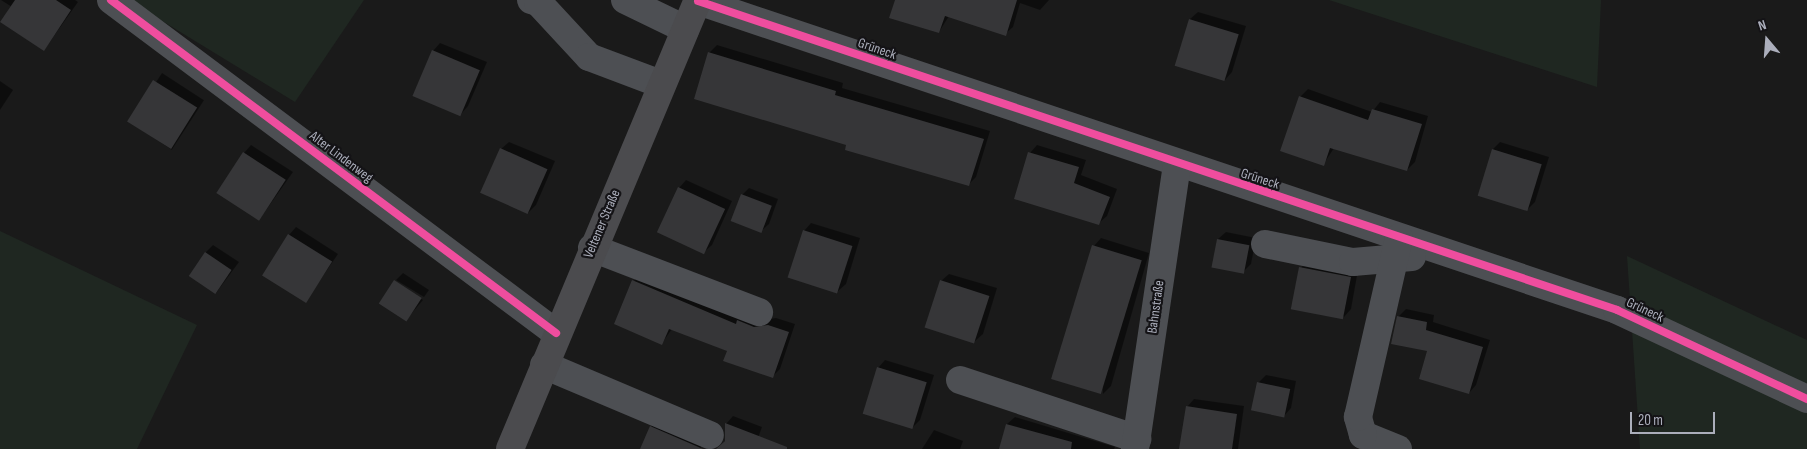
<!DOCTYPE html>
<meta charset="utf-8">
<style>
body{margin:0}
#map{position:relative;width:1807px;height:449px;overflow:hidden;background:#1a1a1a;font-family:"Sofia Sans Condensed",sans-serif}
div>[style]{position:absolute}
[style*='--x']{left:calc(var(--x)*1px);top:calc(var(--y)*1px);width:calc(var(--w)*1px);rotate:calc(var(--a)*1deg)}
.green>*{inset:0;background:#1f2721}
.shadow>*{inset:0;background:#0007;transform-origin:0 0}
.building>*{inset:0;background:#363638;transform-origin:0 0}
.minor>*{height:28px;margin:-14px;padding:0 14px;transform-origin:14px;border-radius:14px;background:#4d4f53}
.major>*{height:28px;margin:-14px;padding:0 14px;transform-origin:14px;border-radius:14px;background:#4b4b4e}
.cycleway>*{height:8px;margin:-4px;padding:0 4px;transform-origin:4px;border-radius:4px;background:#ef4d9e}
span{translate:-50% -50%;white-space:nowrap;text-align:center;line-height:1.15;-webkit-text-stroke:4.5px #141316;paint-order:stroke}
.street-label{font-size:14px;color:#abaebb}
.north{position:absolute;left:1742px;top:15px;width:50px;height:50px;-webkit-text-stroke:4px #141316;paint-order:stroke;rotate:342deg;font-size:14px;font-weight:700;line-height:20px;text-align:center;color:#abaebb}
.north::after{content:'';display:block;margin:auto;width:18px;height:22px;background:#abaebb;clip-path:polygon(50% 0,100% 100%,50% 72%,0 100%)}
.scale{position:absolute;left:1630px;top:412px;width:85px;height:22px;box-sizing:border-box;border:2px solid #abaebb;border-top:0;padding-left:6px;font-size:15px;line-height:18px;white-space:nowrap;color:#abaebb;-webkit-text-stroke:4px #141316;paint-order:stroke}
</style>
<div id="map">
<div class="green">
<div style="clip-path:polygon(128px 0,364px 0,295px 102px)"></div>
<div style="clip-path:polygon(1330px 0,1601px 0,1597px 87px,1329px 0)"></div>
<div style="clip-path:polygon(0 231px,197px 325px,137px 449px,0 449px)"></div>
<div style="clip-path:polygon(1627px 256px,1807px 340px,1807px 449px,1640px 449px)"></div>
</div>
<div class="shadow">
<div style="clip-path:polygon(1px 0,75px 0,78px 2px,44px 50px,12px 7px)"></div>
<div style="clip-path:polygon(896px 0,1049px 0,1040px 10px,1020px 3px,1013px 27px,1005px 34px,949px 16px,939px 32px)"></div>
<div style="clip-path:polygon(1198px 12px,1246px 26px,1232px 72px,1225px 80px,1176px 65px,1190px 19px)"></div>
<div style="clip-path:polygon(440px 43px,487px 62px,468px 106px,461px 114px,433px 51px)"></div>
<div style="clip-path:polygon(717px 45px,843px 83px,842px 88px,990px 131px,976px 177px,969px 184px,848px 144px,709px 53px)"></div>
<div style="left:162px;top:73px;width:50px;height:59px;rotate:33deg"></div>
<div style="clip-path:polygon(0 81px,13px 90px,0 110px)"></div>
<div style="clip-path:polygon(1308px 89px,1372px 112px,1380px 102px,1428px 116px,1415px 162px,1407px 170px,1334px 148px,1323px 165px,1300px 97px)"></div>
<div style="clip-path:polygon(509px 142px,555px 161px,536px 205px,528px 213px,501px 149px)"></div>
<div style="clip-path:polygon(1500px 142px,1549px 157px,1535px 202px,1527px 210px,1493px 149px)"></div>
<div style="clip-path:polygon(251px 145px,293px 172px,259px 220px,244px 153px)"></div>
<div style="clip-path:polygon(1037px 145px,1086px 160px,1081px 175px,1117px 189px,1107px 216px,1099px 223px,1030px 153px)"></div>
<div style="clip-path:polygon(686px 180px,732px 201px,712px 245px,704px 252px,679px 188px)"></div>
<div style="clip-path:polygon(749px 188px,778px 199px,769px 224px,761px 231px,742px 195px)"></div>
<div style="clip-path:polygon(811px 223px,860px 238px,846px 284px,838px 291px,804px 231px)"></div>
<div style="clip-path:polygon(296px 227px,338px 254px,305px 302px,289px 235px)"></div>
<div style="clip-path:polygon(1226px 232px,1256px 238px,1251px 264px,1243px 272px,1218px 239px)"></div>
<div style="clip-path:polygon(1101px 238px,1149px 253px,1111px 386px,1103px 394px,1094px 246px)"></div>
<div style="clip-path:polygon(213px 245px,239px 262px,216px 293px,205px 253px)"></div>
<div style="clip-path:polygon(1308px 260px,1358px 270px,1351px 309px,1344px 317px,1301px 268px)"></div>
<div style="clip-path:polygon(403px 273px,429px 290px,424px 297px,396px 280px)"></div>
<div style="clip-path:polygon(641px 273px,762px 320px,776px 318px,795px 324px,780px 369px,772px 377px,728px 350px,672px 329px,662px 343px,634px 281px)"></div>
<div style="clip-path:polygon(949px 274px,997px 288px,983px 334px,975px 341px,941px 281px)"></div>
<div style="clip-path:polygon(395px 282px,423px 300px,406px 320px)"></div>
<div style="clip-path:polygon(1406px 309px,1434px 315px,1433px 322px,1490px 340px,1476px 385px,1469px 393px,1398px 317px)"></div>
<div style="clip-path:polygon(885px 360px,934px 375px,920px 420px,912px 428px,878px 368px)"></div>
<div style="clip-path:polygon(1266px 375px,1296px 381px,1291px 408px,1284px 416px,1258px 383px)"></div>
<div style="clip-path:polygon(1194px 399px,1244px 406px,1238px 449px,1181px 449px,1187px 407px)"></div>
<div style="clip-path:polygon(733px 416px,762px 427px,754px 449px,717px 449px,726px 440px,726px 424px)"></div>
<div style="clip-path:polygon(1015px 417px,1115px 447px,1114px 449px,1000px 449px,1007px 424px)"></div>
<div style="clip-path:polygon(658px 420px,705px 439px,700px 449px,642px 449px,651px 427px)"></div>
<div style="clip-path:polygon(934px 430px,963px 441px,960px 449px,922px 449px)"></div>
</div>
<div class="building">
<div style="clip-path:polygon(15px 0,56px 0,71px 10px,44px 51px,0 22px)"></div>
<div style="clip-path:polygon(895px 0,1017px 0,1006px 36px,945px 16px,939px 33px,889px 18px)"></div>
<div style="left:1189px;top:19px;width:52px;height:49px;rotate:17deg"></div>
<div style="left:432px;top:50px;width:52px;height:50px;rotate:23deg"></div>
<div style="clip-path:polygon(708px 52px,836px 91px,835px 95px,984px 139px,969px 186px,845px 150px,846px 145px,694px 99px)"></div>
<div style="left:153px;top:80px;width:52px;height:49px;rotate:32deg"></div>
<div style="clip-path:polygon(1299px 96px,1368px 120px,1372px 109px,1422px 124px,1407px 171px,1330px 148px,1324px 166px,1280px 151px)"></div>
<div style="left:500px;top:148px;width:52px;height:49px;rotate:24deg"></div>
<div style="left:1492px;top:149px;width:52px;height:49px;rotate:17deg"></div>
<div style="left:243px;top:152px;width:51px;height:49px;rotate:33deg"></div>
<div style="clip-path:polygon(1028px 152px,1079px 167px,1074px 183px,1110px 197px,1099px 225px,1014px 199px)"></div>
<div style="left:678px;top:187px;width:52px;height:50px;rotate:25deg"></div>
<div style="left:741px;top:194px;width:33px;height:29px;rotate:21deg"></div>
<div style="left:803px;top:230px;width:52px;height:50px;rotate:18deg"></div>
<div style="left:288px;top:234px;width:52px;height:49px;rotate:32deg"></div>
<div style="left:1217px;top:239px;width:33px;height:29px;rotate:11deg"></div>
<div style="left:1092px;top:245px;width:52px;height:140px;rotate:17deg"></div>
<div style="left:205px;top:252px;width:32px;height:29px;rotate:34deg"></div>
<div style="left:1299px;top:267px;width:53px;height:43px;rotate:11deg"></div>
<div style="left:394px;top:280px;width:33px;height:28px;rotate:33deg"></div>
<div style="clip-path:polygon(632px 280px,736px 324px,737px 320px,754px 327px,768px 325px,789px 332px,773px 378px,723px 361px,727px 351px,669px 329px,662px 345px,614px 324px)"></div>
<div style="left:940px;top:280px;width:52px;height:50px;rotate:18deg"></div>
<div style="clip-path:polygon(1397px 316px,1427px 322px,1426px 330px,1483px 347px,1469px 394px,1419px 379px,1427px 351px,1391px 344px)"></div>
<div style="left:877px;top:367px;width:52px;height:49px;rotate:17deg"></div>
<div style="left:1257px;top:382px;width:34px;height:29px;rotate:12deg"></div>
<div style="clip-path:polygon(1186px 406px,1237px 414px,1232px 449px,1179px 449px)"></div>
<div style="clip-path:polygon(725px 423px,787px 447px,787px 449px,716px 449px,725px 441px)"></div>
<div style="clip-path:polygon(1006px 424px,1072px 442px,1071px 449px,999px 449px)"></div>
<div style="clip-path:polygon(650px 426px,703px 449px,640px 449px)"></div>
</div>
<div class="minor">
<div style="--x:111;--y:0;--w:556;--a:36.81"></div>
<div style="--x:531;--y:0;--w:7;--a:16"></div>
<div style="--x:538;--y:2;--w:75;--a:47.2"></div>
<div style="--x:589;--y:57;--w:77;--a:20.6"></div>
<div style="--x:625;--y:0;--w:67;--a:25.8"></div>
<div style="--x:698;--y:1;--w:970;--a:18.58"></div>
<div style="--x:1617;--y:310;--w:210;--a:25.1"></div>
<div style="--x:1265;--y:244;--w:90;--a:11.6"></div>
<div style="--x:1353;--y:262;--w:59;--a:-4.8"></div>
<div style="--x:592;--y:248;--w:179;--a:21"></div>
<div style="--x:544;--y:365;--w:180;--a:22.9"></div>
<div style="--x:960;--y:380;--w:187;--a:18.4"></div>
<div style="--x:1135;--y:449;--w:288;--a:-81.6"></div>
<div style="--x:1398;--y:449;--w:38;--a:-158"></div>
<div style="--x:1363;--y:435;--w:19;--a:-106"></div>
<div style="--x:1358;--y:417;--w:184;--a:-77.1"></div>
</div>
<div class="major">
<div style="--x:510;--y:449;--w:487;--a:-67.3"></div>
</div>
<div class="cycleway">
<div style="--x:111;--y:0;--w:556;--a:36.81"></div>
<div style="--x:698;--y:1;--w:970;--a:18.58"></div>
<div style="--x:1617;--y:310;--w:210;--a:25.1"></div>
</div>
<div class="street-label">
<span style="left:877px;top:49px;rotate:19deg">Grüneck</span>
<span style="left:341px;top:157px;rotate:37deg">Alter Lindenweg</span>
<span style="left:1260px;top:179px;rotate:18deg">Grüneck</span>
<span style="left:602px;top:224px;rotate:-67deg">Veltener Straße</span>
<span style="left:1156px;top:307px;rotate:-82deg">Bahnstraße</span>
<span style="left:1645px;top:310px;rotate:25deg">Grüneck</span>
</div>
<div class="north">N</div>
<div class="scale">20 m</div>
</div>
